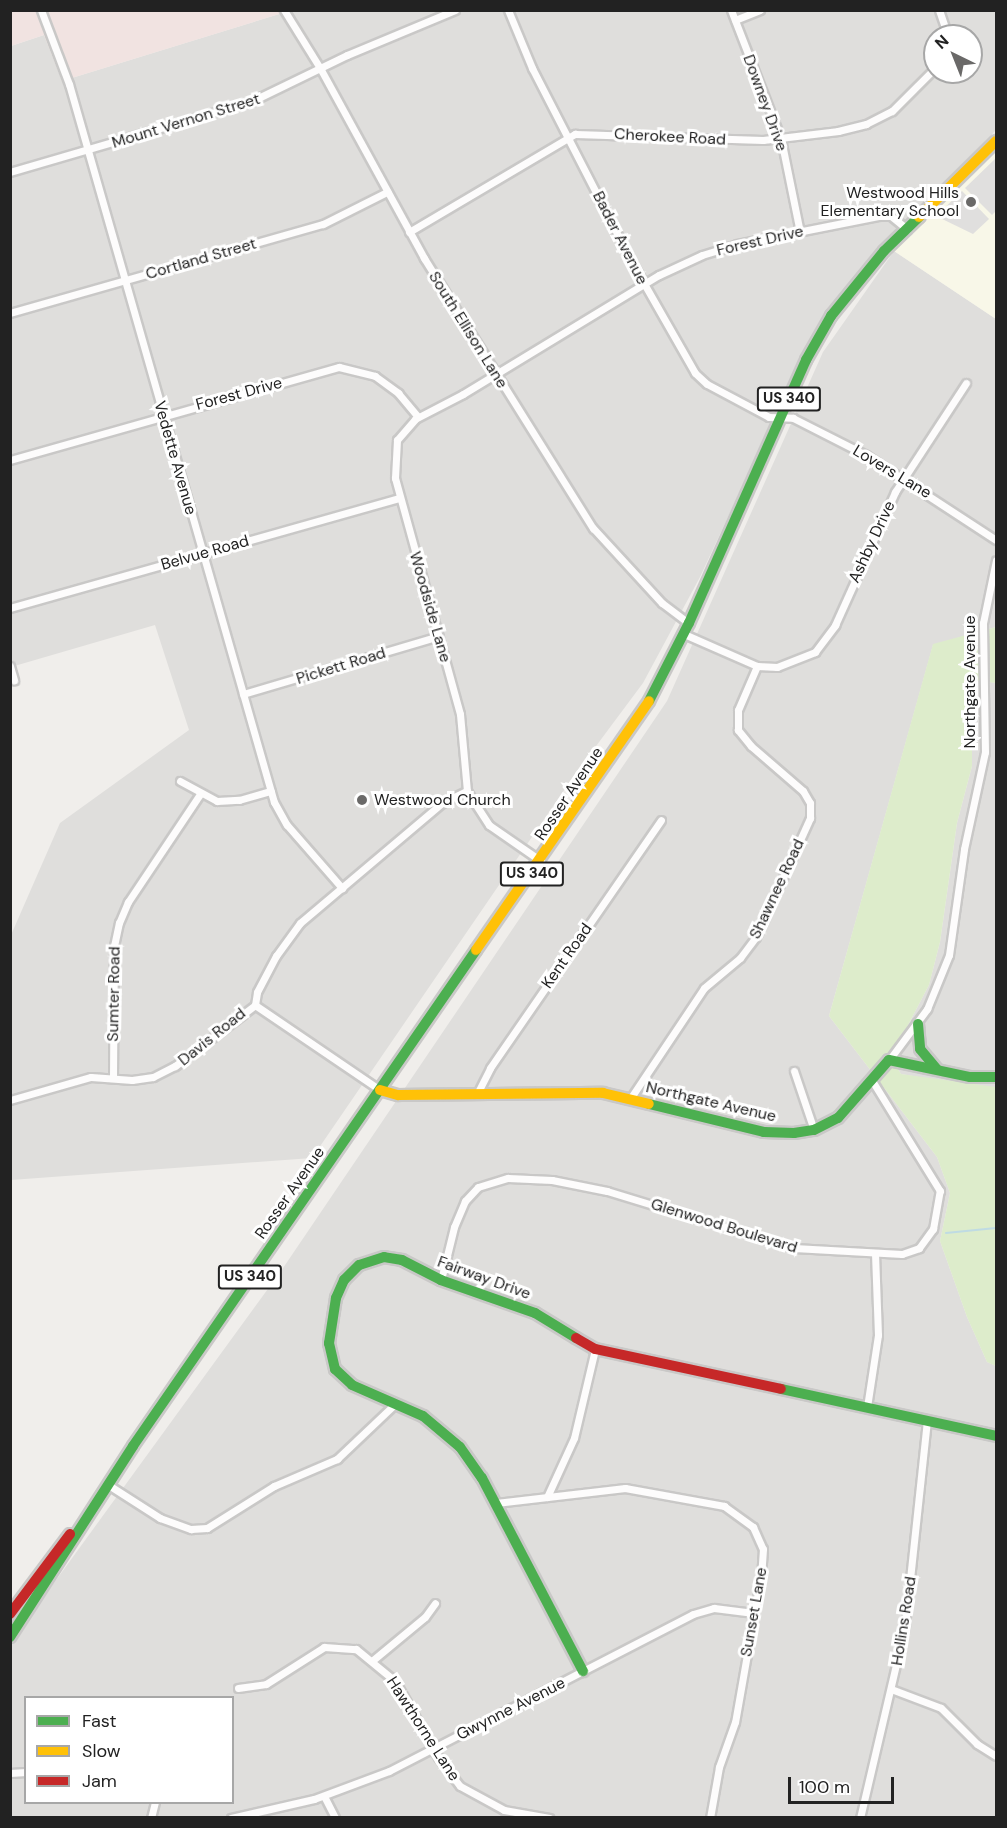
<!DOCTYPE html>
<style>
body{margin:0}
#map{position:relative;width:1007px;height:1828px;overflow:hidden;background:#f0eeeb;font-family:"DM Sans",sans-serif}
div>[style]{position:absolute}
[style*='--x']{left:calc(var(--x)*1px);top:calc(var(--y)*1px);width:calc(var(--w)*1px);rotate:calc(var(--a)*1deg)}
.residential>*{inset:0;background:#dfdedc}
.commercial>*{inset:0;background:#f1e3e1}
.education>*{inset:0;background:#f8f7e8}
.grass>*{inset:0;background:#ddeccb}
.parking>*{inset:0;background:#e0dfde}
.stream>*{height:2px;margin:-1px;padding:0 1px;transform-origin:1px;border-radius:1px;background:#bfdbe3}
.roads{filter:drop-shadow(2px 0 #c9c8c7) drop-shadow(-2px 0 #c9c8c7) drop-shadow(0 2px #c9c8c7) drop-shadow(0 -2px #c9c8c7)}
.street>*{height:7px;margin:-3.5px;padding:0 3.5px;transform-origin:3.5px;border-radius:3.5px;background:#fdfcfc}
.fast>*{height:10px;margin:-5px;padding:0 5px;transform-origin:5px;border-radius:5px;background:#4caf50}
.slow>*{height:10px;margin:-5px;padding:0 5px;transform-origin:5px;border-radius:5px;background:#ffc107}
.jam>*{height:10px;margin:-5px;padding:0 5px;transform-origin:5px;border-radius:5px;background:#c62828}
.dots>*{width:16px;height:16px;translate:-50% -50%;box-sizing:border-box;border:3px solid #fff;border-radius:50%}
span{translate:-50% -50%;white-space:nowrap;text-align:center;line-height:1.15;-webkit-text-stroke:6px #fff;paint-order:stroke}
.shield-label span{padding:2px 4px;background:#fff;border:2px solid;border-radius:4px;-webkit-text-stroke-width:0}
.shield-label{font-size:15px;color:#222;font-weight:700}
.street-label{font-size:16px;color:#222}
.poi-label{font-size:16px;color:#222}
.right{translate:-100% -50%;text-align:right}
.left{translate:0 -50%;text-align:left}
.frame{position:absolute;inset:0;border:12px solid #222;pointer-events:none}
.legend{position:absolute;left:24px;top:1696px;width:210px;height:108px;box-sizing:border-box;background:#fff;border:2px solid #a7a7a7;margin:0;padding:8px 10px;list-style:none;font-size:18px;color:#222}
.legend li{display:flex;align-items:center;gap:12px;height:30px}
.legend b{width:30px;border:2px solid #a7a7a7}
.north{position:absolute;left:923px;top:24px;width:60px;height:60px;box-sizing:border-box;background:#fff;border:2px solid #a7a7a7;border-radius:50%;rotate:317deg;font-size:16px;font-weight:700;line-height:24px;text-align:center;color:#222}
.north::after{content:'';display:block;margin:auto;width:21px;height:27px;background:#6a6968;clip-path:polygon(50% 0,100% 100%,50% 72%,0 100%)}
.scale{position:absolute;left:788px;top:1777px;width:106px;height:27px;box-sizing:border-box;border:3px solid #222;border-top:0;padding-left:8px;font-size:18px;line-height:21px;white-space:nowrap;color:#222;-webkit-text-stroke:4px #fff;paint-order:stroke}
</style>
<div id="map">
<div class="residential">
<div style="clip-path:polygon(evenodd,289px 11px,996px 11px,996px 130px,862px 266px,813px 334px,700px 577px,643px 683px,573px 777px,312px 1158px,11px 1180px,11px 935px,60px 823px,189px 730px,155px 625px,11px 667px,11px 46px,44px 35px,62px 81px,289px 11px,935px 36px,971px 36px,971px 72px,935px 72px,935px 36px)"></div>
<div style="clip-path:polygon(evenodd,894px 251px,996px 319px,996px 627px,933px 645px,829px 1016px,937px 1157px,950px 1193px,940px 1241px,967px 1317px,987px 1362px,996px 1366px,996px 1817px,11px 1818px,11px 1642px,281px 1271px,667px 701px,823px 352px,894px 251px,26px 1698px,232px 1698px,232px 1802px,26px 1802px,26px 1698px)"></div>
<div style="clip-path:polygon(972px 679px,996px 683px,996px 1087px,985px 1089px,901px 1074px,887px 1053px,907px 1027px,929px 985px,940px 942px,957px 823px,972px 766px)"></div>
</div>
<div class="commercial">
<div style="clip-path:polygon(10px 11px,289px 11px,62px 81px,44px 35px,11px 46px)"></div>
</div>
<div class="education">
<div style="clip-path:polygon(996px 152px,996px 319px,894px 251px)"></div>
</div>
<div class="grass">
<div style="clip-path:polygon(996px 627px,996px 683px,972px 680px,972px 766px,957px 823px,940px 942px,929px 985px,907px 1027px,888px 1053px,901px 1074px,996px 1087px,996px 1366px,987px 1362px,967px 1317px,940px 1241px,950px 1193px,937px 1157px,829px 1016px,933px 644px)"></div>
</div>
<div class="parking">
<div style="clip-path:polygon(996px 158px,996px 211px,992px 215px,965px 188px)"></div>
<div style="clip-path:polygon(962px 191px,989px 219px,973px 234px,936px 216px)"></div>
</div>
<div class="stream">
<div style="--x:946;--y:1233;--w:50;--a:-5.7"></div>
</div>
<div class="roads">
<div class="street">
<div style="--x:41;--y:10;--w:79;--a:69.3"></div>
<div style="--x:69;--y:84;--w:747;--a:74.07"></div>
<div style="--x:274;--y:802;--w:26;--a:61"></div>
<div style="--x:287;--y:825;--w:84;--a:48.9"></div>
<div style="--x:284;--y:10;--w:68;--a:58.2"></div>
<div style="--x:320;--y:68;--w:217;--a:61.3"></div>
<div style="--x:424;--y:258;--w:319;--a:58"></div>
<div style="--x:593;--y:528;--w:102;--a:47.4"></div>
<div style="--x:662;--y:603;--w:34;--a:37"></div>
<div style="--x:508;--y:10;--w:63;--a:67.5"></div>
<div style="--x:532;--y:68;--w:215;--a:62.8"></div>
<div style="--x:630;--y:259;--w:131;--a:60.3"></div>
<div style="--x:695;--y:373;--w:16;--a:43"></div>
<div style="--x:707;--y:384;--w:70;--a:28"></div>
<div style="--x:769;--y:417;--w:24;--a:2"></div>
<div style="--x:793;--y:418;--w:82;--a:26.9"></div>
<div style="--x:866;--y:455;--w:155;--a:33.2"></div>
<div style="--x:731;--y:10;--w:138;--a:68.8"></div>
<div style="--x:781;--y:139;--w:95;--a:78.5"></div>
<div style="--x:939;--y:10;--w:28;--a:71"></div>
<div style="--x:735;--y:20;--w:27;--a:-22"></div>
<div style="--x:10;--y:172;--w:250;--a:-16.3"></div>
<div style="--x:250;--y:102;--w:108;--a:-25.9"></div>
<div style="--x:347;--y:55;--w:117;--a:-22.6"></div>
<div style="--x:409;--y:232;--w:193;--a:-30.6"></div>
<div style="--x:575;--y:134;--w:188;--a:1.8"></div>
<div style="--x:763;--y:140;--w:76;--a:-6.8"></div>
<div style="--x:838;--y:131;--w:29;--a:-14"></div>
<div style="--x:866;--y:124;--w:29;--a:-27"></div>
<div style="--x:892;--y:111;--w:61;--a:-45"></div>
<div style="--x:10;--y:313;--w:325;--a:-15.9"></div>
<div style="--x:323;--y:224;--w:72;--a:-26.6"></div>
<div style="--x:10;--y:460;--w:342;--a:-15.8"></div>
<div style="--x:339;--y:367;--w:37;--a:14"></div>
<div style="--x:375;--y:376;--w:29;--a:36"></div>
<div style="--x:398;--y:393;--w:31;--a:50"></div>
<div style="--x:10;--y:608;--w:405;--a:-15.8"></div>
<div style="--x:684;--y:634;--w:80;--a:23.7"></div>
<div style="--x:757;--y:666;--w:20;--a:3"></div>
<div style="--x:777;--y:667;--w:41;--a:-21.5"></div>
<div style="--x:815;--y:652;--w:34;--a:-53"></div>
<div style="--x:835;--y:625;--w:146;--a:-65.7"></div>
<div style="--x:895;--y:492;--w:130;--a:-56.9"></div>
<div style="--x:10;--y:666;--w:15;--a:74"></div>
<div style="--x:243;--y:694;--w:204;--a:-16.5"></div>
<div style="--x:180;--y:781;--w:42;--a:28.4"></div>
<div style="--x:217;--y:801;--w:22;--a:-3"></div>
<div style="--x:239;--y:800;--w:33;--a:-16"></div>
<div style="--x:541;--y:861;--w:63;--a:-145.3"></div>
<div style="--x:489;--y:825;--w:40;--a:-122.9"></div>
<div style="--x:467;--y:791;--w:77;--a:-95.2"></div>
<div style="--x:460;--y:714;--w:245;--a:-105.4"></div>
<div style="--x:395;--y:478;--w:38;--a:-87"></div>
<div style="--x:397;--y:440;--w:28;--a:-49"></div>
<div style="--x:415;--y:419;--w:54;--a:-27.5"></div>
<div style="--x:463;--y:394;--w:229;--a:-31.3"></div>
<div style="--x:659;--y:275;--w:47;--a:-24.9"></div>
<div style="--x:702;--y:255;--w:37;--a:-17"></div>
<div style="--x:737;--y:244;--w:144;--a:-11.2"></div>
<div style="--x:878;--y:216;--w:13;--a:0"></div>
<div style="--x:891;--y:216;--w:21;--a:39"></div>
<div style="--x:255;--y:1005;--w:13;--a:-81"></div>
<div style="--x:257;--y:992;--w:41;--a:-62.2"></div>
<div style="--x:276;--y:956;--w:41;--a:-54"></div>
<div style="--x:300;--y:923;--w:186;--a:-40.2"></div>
<div style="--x:442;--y:803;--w:28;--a:-26"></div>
<div style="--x:255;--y:1005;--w:151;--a:34.2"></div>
<div style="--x:889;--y:1060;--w:64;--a:-53.3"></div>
<div style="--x:927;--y:1009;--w:58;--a:-67.8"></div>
<div style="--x:949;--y:955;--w:107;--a:-81.9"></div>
<div style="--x:964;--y:849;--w:99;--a:-77.8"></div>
<div style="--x:985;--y:752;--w:129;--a:-90.9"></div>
<div style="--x:983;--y:623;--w:64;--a:-78.3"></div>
<div style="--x:794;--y:1071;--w:62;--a:71.3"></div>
<div style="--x:113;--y:1078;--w:132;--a:-89.6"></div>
<div style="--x:114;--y:946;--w:24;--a:-78"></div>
<div style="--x:119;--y:923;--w:23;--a:-67"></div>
<div style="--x:128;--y:902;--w:130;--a:-56.3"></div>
<div style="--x:477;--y:1094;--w:29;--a:-63"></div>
<div style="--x:490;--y:1068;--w:301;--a:-55.4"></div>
<div style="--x:630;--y:1099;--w:133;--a:-56.3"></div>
<div style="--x:704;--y:988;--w:47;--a:-39.8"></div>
<div style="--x:740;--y:958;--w:26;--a:-53"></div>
<div style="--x:756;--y:937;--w:131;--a:-65.6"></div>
<div style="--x:810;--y:818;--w:15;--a:-90"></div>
<div style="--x:810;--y:803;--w:14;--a:-120"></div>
<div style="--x:803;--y:791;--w:69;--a:-139.1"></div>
<div style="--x:751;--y:746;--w:21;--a:-129"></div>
<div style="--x:738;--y:730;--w:20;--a:-90"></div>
<div style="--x:738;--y:710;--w:48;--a:-66.6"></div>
<div style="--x:10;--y:1100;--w:84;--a:-15.9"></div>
<div style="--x:91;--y:1077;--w:41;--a:4.2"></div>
<div style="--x:132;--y:1080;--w:21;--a:-8"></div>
<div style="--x:153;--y:1077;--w:25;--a:-27"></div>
<div style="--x:175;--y:1066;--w:101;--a:-37.3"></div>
<div style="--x:441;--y:1280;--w:55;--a:-76.2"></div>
<div style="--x:454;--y:1227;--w:28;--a:-67"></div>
<div style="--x:465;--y:1201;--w:19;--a:-47"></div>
<div style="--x:478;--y:1187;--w:31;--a:-17"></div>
<div style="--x:508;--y:1178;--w:44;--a:2.6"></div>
<div style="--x:552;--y:1180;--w:56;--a:11.3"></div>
<div style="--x:607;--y:1191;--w:195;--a:17"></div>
<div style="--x:794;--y:1248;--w:108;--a:3.2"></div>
<div style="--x:902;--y:1254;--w:18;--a:-19"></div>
<div style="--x:919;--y:1248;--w:24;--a:-54"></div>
<div style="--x:933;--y:1229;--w:39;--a:-80"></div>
<div style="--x:940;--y:1191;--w:128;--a:-121.6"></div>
<div style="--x:867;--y:1407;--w:73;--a:-81.3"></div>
<div style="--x:878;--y:1335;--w:82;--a:-92.1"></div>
<div style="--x:107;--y:1484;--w:63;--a:32.7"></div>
<div style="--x:160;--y:1518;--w:33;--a:20"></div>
<div style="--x:191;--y:1529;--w:16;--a:-4"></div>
<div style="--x:207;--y:1528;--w:79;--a:-32.1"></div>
<div style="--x:274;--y:1486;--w:69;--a:-23.2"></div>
<div style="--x:337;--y:1459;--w:81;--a:-43.5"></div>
<div style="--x:547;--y:1497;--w:65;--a:-65.4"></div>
<div style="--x:574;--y:1438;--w:91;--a:-76.7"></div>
<div style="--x:496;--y:1503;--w:130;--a:-6.6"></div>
<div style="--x:625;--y:1488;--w:101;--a:10.3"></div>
<div style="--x:724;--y:1506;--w:36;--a:36"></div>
<div style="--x:753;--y:1527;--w:24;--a:66"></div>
<div style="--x:763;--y:1549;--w:26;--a:94"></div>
<div style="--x:761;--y:1575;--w:149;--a:100"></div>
<div style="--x:735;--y:1722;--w:48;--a:109.6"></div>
<div style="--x:719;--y:1767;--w:52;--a:100"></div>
<div style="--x:373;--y:1660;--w:67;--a:-39.6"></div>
<div style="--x:425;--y:1617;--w:17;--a:-54"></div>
<div style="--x:238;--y:1688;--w:28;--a:-8"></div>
<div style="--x:266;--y:1684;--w:69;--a:-32.5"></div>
<div style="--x:324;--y:1647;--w:32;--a:4"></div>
<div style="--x:356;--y:1649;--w:50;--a:39.4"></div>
<div style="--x:395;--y:1681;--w:87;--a:60.5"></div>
<div style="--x:438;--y:1757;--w:36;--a:53"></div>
<div style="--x:460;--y:1786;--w:50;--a:28.6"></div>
<div style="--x:504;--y:1810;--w:46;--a:10.1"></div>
<div style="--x:891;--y:1689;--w:53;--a:20.8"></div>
<div style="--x:941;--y:1708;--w:51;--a:45"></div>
<div style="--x:977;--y:1744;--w:22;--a:32"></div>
<div style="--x:10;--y:1773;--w:16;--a:-4"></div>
<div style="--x:324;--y:1796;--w:25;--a:63"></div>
<div style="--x:151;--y:1818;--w:16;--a:-76"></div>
<div style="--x:231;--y:1818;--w:85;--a:-12.9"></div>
<div style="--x:314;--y:1799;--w:80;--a:-20.5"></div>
<div style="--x:389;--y:1771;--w:342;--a:-27.3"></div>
<div style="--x:693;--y:1614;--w:22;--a:-16"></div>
<div style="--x:714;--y:1608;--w:40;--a:7.1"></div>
<div style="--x:860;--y:1818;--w:197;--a:-76.8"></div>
<div style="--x:905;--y:1626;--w:207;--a:-83.9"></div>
</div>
<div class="fast">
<div style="--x:649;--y:701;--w:88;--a:-62.9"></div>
<div style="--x:689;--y:623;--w:288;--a:-66"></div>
<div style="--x:806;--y:360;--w:51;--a:-60.4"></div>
<div style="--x:831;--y:316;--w:84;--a:-50.8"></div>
<div style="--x:884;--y:251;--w:49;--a:-44.2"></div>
<div style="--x:918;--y:1024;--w:25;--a:85"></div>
<div style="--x:920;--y:1049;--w:26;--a:50"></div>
<div style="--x:649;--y:1104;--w:118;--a:13.7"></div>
<div style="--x:764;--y:1132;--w:30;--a:2"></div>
<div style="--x:794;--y:1133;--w:20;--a:-9"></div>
<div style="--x:814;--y:1130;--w:27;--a:-27"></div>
<div style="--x:838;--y:1118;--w:77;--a:-48.7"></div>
<div style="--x:889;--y:1060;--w:83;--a:11.9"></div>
<div style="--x:970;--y:1077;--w:26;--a:0"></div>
<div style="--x:576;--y:1338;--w:48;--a:-148.6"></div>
<div style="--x:535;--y:1313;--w:100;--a:-160.7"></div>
<div style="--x:441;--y:1280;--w:44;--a:-152.9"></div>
<div style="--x:402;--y:1260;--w:18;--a:-171"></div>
<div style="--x:384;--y:1257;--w:26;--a:162"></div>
<div style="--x:359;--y:1265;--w:21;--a:135"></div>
<div style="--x:344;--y:1280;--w:20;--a:114"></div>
<div style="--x:336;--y:1298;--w:46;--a:98.8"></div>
<div style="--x:329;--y:1343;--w:27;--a:77"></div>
<div style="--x:335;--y:1369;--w:23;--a:43"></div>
<div style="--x:352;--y:1385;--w:77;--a:23.6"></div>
<div style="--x:423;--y:1416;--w:48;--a:40"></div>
<div style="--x:460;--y:1447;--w:38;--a:55"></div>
<div style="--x:482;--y:1478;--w:218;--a:62.4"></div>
<div style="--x:781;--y:1389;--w:220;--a:12.3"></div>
<div style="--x:10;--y:1637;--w:227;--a:-57.2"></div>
<div style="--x:133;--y:1446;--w:603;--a:-55.33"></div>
</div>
<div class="slow">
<div style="--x:919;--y:217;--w:108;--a:-44.6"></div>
<div style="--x:476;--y:950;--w:303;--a:-55.2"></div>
<div style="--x:380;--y:1090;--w:19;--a:16"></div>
<div style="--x:398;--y:1095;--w:205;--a:-0.6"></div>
<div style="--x:603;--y:1093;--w:47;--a:13.4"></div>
</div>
<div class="jam">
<div style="--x:576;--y:1338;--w:22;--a:30"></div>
<div style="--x:595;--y:1349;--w:190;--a:12.1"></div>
<div style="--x:10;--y:1614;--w:100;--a:-53.1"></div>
</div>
</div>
<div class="dots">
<div style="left:971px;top:202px;background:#6a6968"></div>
<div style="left:362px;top:800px;background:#6a6968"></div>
</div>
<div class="shield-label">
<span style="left:789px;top:399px">US 340</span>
<span style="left:532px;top:874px">US 340</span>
<span style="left:250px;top:1277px">US 340</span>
</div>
<div class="street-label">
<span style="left:765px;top:103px;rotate:70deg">Downey Drive</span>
<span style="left:186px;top:121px;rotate:-17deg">Mount Vernon Street</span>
<span style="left:670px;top:137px;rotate:3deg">Cherokee Road</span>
<span style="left:620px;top:238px;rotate:63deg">Bader Avenue</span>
<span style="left:760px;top:241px;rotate:-13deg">Forest Drive</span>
<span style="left:201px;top:259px;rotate:-16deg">Cortland Street</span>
<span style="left:468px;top:330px;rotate:58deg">South Ellison Lane</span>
<span style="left:239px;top:394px;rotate:-15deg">Forest Drive</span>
<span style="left:175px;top:458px;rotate:74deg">Vedette Avenue</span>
<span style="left:892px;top:472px;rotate:31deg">Lovers Lane</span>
<span style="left:872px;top:542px;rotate:-65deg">Ashby Drive</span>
<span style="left:205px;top:553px;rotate:-16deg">Belvue Road</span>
<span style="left:430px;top:607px;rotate:74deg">Woodside Lane</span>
<span style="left:341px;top:666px;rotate:-17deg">Pickett Road</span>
<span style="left:970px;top:682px;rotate:-90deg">Northgate Avenue</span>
<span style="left:569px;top:794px;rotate:-56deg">Rosser Avenue</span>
<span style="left:777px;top:889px;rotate:-65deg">Shawnee Road</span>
<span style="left:567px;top:956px;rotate:-55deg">Kent Road</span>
<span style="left:114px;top:994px;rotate:-89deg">Sumter Road</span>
<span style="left:212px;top:1037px;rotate:-39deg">Davis Road</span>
<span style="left:711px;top:1102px;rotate:13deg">Northgate Avenue</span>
<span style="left:290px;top:1193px;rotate:-55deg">Rosser Avenue</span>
<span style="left:724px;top:1226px;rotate:17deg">Glenwood Boulevard</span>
<span style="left:484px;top:1278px;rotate:20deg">Fairway Drive</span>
<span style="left:754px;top:1612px;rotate:-80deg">Sunset Lane</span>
<span style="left:904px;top:1621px;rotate:-81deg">Hollins Road</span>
<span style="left:511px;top:1709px;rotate:-27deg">Gwynne Avenue</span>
<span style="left:423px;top:1729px;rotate:57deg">Hawthorne Lane</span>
</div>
<div class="poi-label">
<span class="right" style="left:959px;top:202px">Westwood Hills<br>Elementary School</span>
<span class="left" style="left:374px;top:800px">Westwood Church</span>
</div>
<div class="frame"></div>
<ul class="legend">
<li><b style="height:8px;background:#4caf50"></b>Fast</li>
<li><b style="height:8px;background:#ffc107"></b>Slow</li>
<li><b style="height:8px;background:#c62828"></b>Jam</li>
</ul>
<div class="north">N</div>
<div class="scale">100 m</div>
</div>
